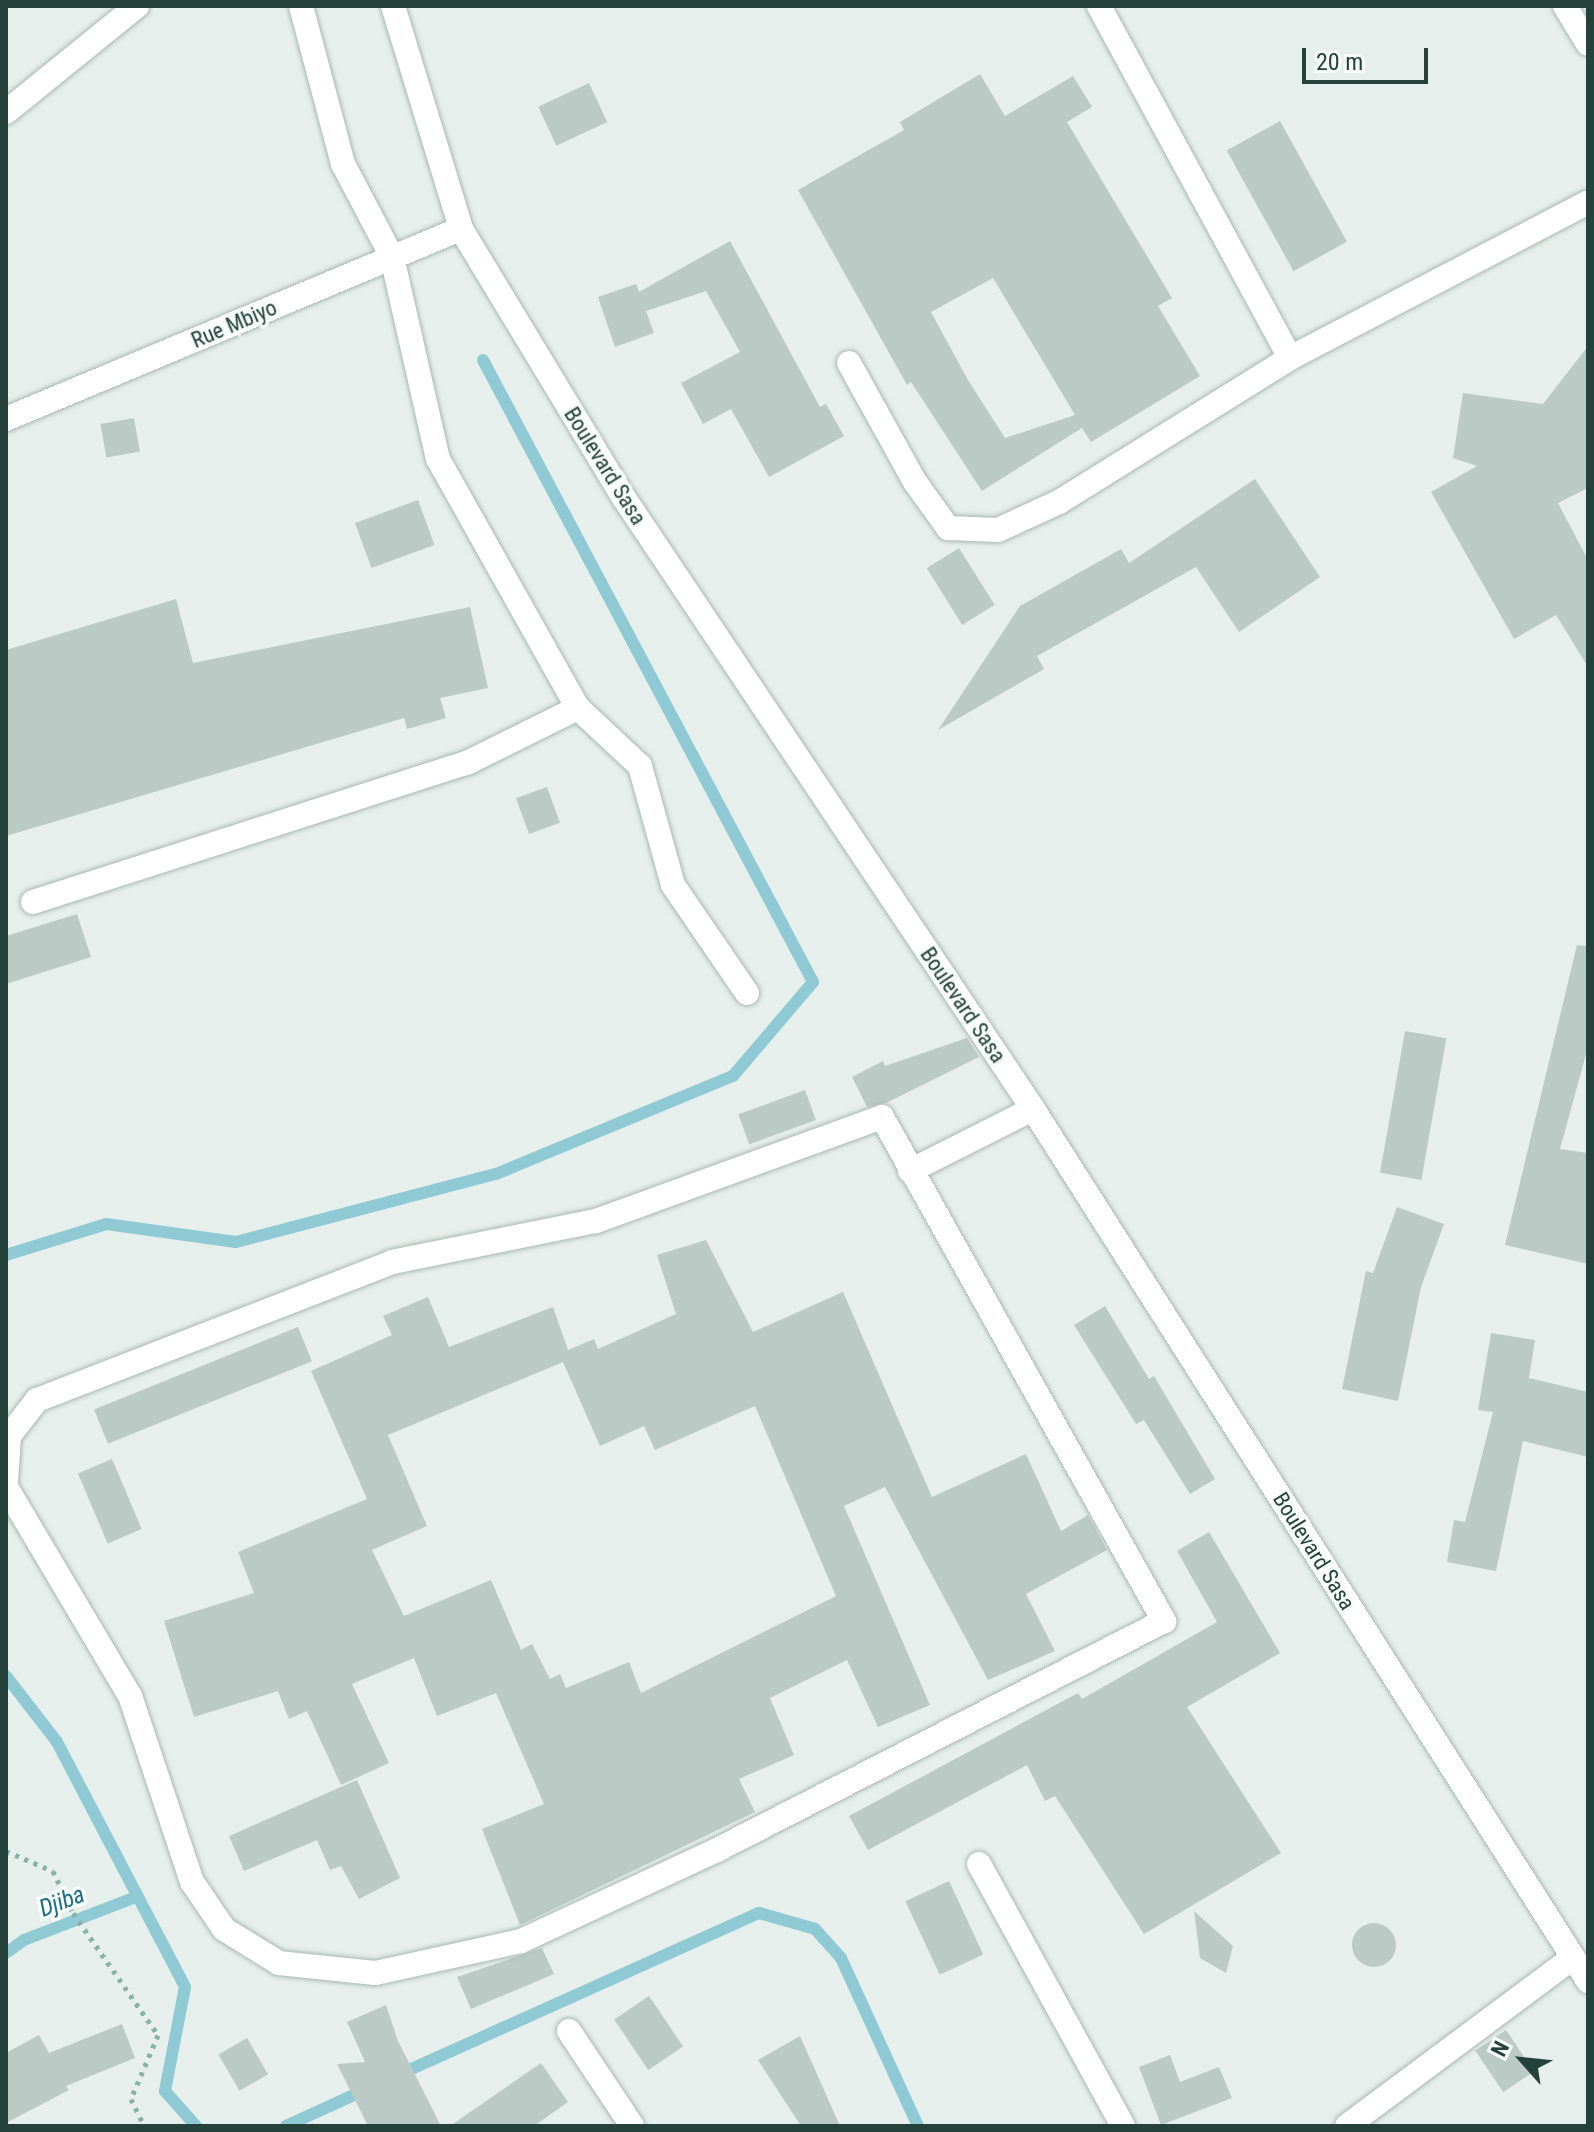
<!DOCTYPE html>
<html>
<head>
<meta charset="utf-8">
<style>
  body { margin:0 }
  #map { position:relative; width:1594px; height:2132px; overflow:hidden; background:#e6efeb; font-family:"Roboto Condensed",sans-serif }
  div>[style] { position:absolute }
  .stream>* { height:12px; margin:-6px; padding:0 6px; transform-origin:6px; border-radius:6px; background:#8ec9d4 }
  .building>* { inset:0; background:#bbcac4; transform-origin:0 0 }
  .round { border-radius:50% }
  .path>* { height:5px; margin-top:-2.5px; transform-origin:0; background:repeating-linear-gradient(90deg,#86b3a5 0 4px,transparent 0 10px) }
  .roads { filter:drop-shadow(0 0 2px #a8b8b2) drop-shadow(0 0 2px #a8b8b2) }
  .minor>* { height:24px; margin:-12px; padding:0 12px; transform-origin:12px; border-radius:12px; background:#fff }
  span { translate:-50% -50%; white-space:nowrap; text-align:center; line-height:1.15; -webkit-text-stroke:7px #f7fbf9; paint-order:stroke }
  .street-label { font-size:22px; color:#24423a }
  .water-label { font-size:24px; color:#1c6f80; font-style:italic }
  .frame { position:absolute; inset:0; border:8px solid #24423a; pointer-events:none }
  .north { position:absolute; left:1482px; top:2020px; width:80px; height:80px; -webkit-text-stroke:6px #f7fbf9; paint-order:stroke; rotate:297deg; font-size:22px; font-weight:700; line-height:32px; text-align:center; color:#24423a }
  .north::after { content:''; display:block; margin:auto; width:28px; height:36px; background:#24423a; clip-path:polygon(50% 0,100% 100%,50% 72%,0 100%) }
  .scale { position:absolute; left:1302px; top:48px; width:126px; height:36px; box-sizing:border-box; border:4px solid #24423a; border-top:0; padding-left:10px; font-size:24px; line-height:28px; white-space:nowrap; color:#24423a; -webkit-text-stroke:6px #f7fbf9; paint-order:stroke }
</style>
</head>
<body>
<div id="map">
  <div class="stream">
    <i style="left:6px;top:1255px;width:105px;rotate:-17.2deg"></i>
    <i style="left:106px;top:1224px;width:131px;rotate:7.9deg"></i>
    <i style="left:236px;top:1242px;width:269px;rotate:-14.7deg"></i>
    <i style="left:496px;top:1174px;width:256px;rotate:-22.5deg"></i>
    <i style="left:733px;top:1076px;width:123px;rotate:-49.6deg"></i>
    <i style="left:813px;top:982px;width:704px;rotate:-117.95deg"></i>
    <i style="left:6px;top:1676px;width:83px;rotate:52.3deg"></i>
    <i style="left:57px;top:1742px;width:276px;rotate:62.4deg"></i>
    <i style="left:185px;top:1987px;width:106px;rotate:100.9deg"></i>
    <i style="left:165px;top:2091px;width:47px;rotate:48.5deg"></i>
    <i style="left:6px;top:1953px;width:22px;rotate:-36deg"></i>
    <i style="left:24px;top:1940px;width:120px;rotate:-21deg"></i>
    <i style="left:398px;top:2075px;width:396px;rotate:-24.2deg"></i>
    <i style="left:759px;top:1913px;width:58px;rotate:15.9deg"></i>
    <i style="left:815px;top:1929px;width:39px;rotate:48deg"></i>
    <i style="left:841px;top:1958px;width:185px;rotate:65.4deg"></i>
    <i style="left:286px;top:2126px;width:89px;rotate:-24.6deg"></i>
  </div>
  <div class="building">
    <i style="clip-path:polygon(evenodd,980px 74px,1005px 116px,1073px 76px,1092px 107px,1067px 122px,1172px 298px,1158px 306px,1200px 376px,1091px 442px,1082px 428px,982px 491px,911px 382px,907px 385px,798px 190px,904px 130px,900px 122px,980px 74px,993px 278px,1075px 415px,1005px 438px,968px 380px,931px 312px,993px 278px)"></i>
    <i style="left:589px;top:83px;width:43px;height:56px;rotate:65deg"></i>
    <i style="left:1280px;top:121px;width:138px;height:61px;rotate:61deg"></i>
    <i style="clip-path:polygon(730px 241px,820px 407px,826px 404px,844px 436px,769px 477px,731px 409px,703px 424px,681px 383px,740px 352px,706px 291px,646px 311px,654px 333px,615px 347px,598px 297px,636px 284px,639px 292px)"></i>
    <i style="clip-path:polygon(1588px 346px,1588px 488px,1558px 503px,1588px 560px,1588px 667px,1556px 615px,1514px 639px,1431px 492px,1477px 466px,1453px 458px,1463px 393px,1543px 404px)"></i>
    <i style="left:134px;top:418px;width:34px;height:34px;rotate:80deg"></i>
    <i style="clip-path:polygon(1255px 479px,1320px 577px,1239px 632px,1196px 567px,1037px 656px,1044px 669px,938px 730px,1020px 606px,1121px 549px,1129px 563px)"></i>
    <i style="left:418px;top:500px;width:48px;height:67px;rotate:70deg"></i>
    <i style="left:959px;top:548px;width:67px;height:38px;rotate:58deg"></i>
    <i style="clip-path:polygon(176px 599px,193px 663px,470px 607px,488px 688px,440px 698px,446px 718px,407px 729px,404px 718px,6px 836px,6px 650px)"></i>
    <i style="left:547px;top:787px;width:38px;height:33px;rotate:70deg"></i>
    <i style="clip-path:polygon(77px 914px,91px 957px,6px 984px,6px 936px)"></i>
    <i style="clip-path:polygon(1577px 945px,1588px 946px,1588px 1047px,1560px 1149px,1588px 1153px,1588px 1264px,1505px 1245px)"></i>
    <i style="left:1405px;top:1031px;width:42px;height:144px;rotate:10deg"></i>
    <i style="clip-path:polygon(967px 1038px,979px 1057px,886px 1103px,867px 1107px,852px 1077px,883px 1061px,885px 1066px)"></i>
    <i style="left:805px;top:1090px;width:32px;height:71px;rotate:70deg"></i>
    <i style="clip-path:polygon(1397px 1207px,1444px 1224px,1421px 1287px,1398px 1401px,1342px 1389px,1366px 1271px,1373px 1273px)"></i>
    <i style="clip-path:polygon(evenodd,706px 1240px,753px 1332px,843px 1292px,932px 1497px,1026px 1454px,1061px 1531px,1088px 1515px,1107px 1550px,1026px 1594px,1055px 1651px,988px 1680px,885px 1487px,844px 1506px,930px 1705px,878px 1727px,847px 1660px,770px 1698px,794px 1755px,739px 1779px,755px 1812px,520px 1925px,482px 1829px,544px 1804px,496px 1693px,437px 1716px,414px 1658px,352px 1684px,389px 1763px,341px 1785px,307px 1711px,289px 1719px,278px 1691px,194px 1717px,164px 1621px,254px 1593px,238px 1552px,367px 1499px,311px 1371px,392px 1335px,383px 1316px,428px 1297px,449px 1347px,553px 1307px,568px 1350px,594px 1339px,598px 1349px,676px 1314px,657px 1255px,706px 1240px,563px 1362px,600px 1446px,644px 1426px,655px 1450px,755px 1406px,836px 1596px,641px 1693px,629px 1662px,566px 1688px,560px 1674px,550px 1679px,532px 1644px,521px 1650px,491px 1580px,404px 1616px,372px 1550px,427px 1526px,388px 1435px,563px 1362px)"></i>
    <i style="clip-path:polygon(1105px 1306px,1149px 1379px,1154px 1376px,1215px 1479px,1190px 1494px,1144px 1420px,1136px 1424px,1074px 1325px)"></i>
    <i style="left:298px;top:1327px;width:37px;height:220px;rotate:68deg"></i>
    <i style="clip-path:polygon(1491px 1333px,1535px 1340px,1529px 1378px,1588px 1392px,1588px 1457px,1523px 1441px,1496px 1571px,1447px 1562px,1454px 1520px,1465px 1522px,1493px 1412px,1478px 1410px)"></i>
    <i style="left:112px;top:1459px;width:76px;height:37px;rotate:67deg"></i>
    <i style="clip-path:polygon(1209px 1532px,1280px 1653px,1187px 1707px,1281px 1853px,1144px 1934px,1055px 1796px,1045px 1801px,1027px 1765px,868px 1850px,849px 1816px,1078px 1693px,1082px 1699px,1217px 1622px,1177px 1551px)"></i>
    <i style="clip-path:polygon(357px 1780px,400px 1878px,359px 1899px,341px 1866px,330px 1870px,317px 1840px,244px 1871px,229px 1836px)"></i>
    <i style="left:949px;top:1881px;width:81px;height:48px;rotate:65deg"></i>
    <i style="clip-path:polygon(1194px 1911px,1233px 1946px,1226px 1973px,1200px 1958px)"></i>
    <i class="round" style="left:1352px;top:1923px;width:44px;height:44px"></i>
    <i style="clip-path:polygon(542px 1948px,554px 1974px,471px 2009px,457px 1977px)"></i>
    <i style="left:649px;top:1996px;width:61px;height:42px;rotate:56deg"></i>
    <i style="clip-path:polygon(386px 2005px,398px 2041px,441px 2126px,368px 2126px,337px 2064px,365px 2062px,347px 2022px)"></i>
    <i style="clip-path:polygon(122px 2024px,135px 2058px,66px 2086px,69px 2090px,6px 2123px,6px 2053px,39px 2035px,49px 2053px)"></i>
    <i style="left:1506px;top:2030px;width:50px;height:37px;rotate:56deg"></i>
    <i style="clip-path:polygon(800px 2036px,840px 2126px,801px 2126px,758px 2060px)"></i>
    <i style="left:247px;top:2038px;width:42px;height:33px;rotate:60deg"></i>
    <i style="clip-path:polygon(1170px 2055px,1180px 2082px,1219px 2067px,1232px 2098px,1161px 2125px,1139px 2067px)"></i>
    <i style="clip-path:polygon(541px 2063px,568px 2102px,534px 2126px,450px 2126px)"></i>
  </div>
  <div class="path">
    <i style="left:6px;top:1851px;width:51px;rotate:23.1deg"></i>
    <i style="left:53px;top:1871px;width:47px;rotate:64.5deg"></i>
    <i style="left:73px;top:1913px;width:149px;rotate:55.1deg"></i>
    <i style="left:158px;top:2035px;width:69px;rotate:112.9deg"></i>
    <i style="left:131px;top:2099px;width:30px;rotate:64deg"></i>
  </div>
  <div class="roads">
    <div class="minor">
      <i style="left:301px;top:6px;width:163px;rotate:75.1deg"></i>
      <i style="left:343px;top:164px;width:105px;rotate:62.2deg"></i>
      <i style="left:392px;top:257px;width:207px;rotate:77.2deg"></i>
      <i style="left:438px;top:459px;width:286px;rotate:60.7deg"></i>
      <i style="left:578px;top:708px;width:85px;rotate:43.1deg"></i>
      <i style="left:640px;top:766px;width:123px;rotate:74.5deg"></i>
      <i style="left:673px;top:885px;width:131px;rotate:55.6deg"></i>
      <i style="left:393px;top:6px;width:233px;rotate:73deg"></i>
      <i style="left:461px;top:229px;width:315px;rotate:58.8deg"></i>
      <i style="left:624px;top:498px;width:735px;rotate:56.2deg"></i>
      <i style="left:1033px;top:1109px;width:1034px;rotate:57.52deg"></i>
      <i style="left:1099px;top:6px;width:400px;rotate:61.5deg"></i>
      <i style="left:1565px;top:6px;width:44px;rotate:58.8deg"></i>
      <i style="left:6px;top:112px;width:169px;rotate:-39deg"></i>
      <i style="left:849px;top:363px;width:136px;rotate:61deg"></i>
      <i style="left:915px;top:482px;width:57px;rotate:54.3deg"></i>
      <i style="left:948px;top:528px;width:50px;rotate:2.3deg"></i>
      <i style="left:998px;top:530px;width:67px;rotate:-24.7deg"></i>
      <i style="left:1059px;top:502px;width:272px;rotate:-31.9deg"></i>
      <i style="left:1290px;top:358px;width:336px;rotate:-27.6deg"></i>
      <i style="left:6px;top:419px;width:493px;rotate:-22.7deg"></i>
      <i style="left:33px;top:902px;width:456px;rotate:-17.8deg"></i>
      <i style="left:467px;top:763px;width:124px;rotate:-26.4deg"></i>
      <i style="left:910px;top:1171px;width:138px;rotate:-26.8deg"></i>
      <i style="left:6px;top:1482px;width:46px;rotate:-86.3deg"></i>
      <i style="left:9px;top:1436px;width:46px;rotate:-52.1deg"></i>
      <i style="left:37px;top:1400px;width:381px;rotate:-21.2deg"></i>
      <i style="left:392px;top:1262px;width:208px;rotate:-11.4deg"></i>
      <i style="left:596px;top:1221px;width:304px;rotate:-20deg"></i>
      <i style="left:882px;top:1117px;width:578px;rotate:60.77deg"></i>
      <i style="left:1164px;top:1621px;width:504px;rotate:152.88deg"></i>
      <i style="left:715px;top:1851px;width:214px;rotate:155.1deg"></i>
      <i style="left:521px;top:1941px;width:149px;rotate:167.6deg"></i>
      <i style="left:375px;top:1973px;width:97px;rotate:-174.1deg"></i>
      <i style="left:279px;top:1963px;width:65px;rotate:-148.3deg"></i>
      <i style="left:224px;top:1929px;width:57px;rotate:-124.2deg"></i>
      <i style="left:192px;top:1882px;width:196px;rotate:-108.4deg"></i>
      <i style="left:130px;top:1696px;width:243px;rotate:-120.7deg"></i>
      <i style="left:979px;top:1864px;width:299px;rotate:61.2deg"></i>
      <i style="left:569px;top:2031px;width:114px;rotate:56.4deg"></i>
      <i style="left:1347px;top:2126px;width:281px;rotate:-36.7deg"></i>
    </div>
  </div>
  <div class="street-label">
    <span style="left:234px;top:324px;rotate:-23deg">Rue Mbiyo</span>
    <span style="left:605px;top:466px;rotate:58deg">Boulevard Sasa</span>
    <span style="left:963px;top:1005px;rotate:56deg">Boulevard Sasa</span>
    <span style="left:1314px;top:1551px;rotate:58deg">Boulevard Sasa</span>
  </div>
  <div class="water-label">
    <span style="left:62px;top:1902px;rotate:-21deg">Djiba</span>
  </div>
  <div class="frame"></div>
  <div class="north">N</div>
  <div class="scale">20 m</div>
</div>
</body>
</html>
